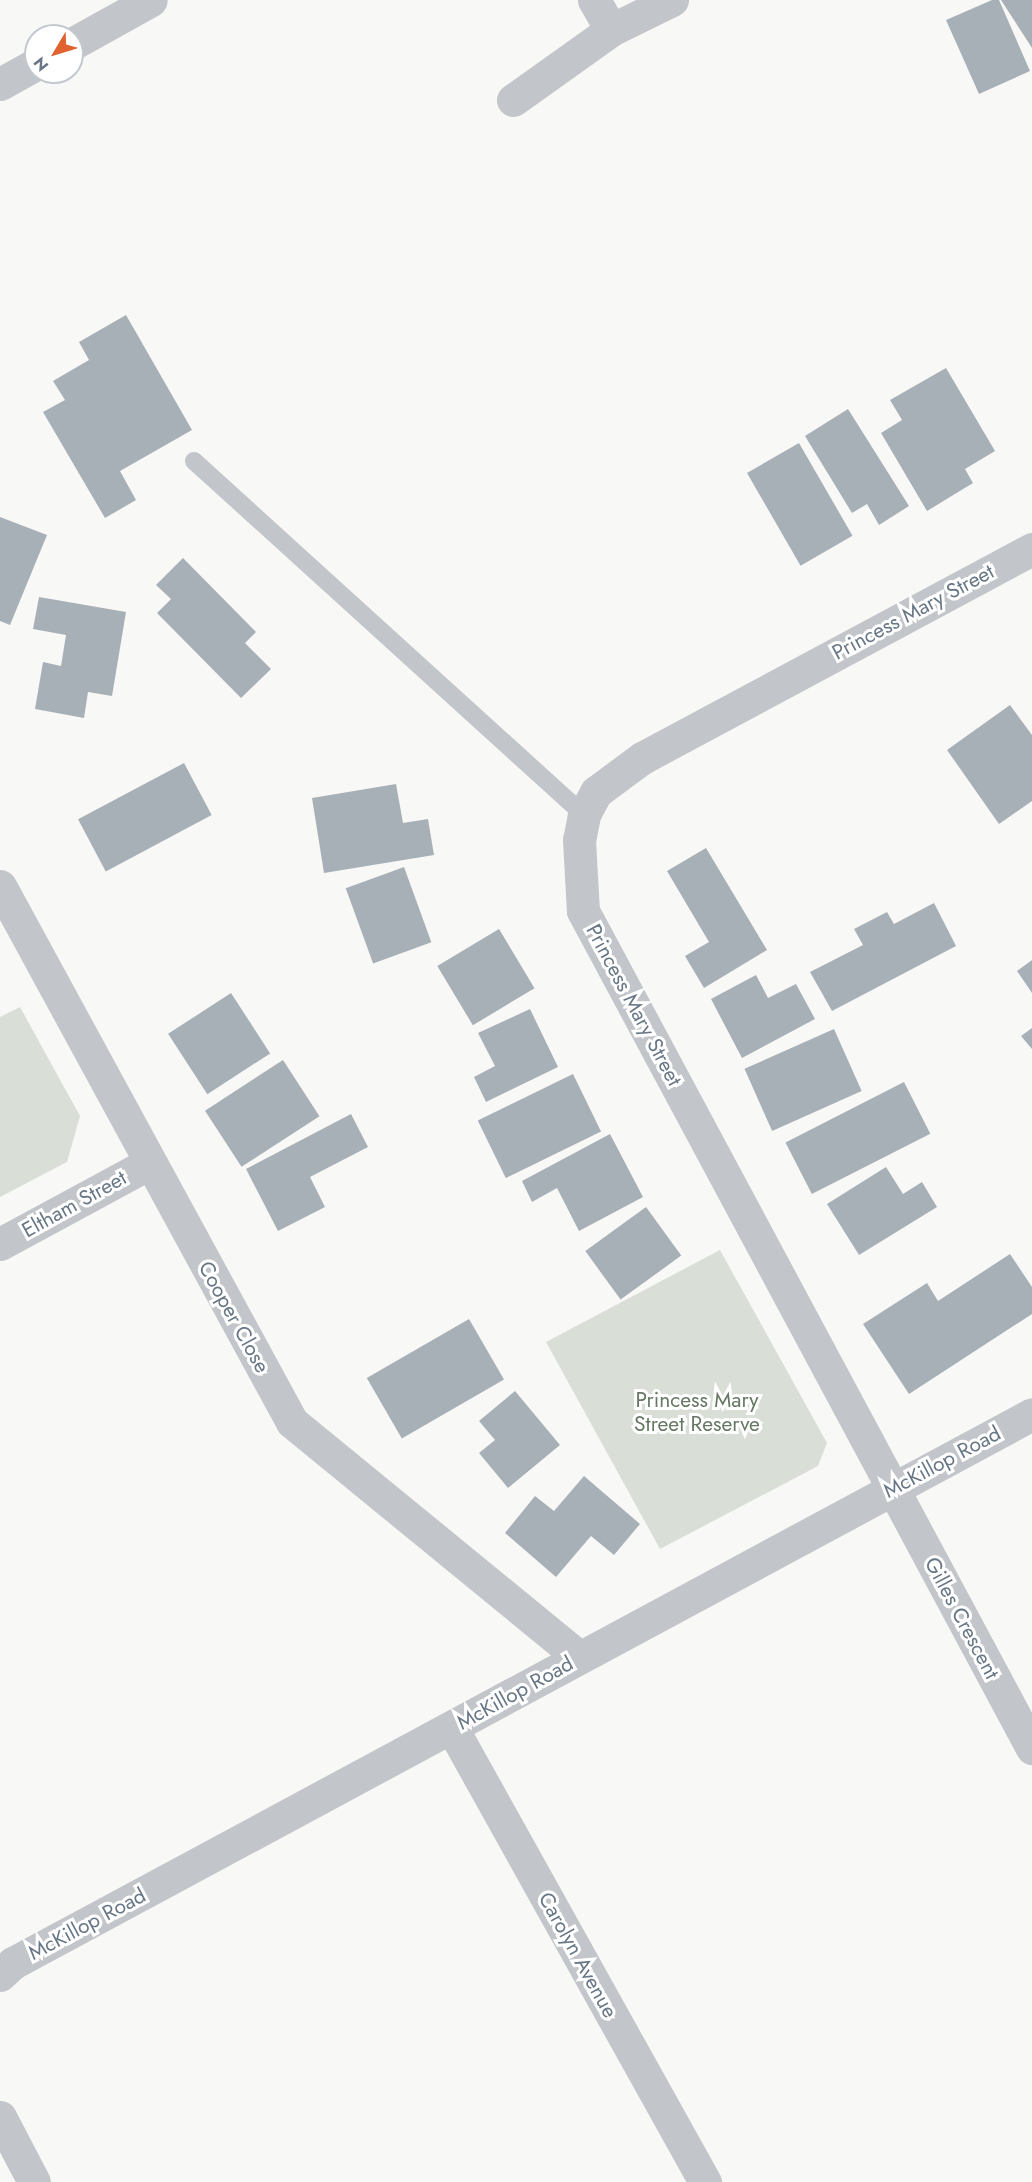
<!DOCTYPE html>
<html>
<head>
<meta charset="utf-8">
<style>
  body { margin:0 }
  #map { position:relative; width:1032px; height:2182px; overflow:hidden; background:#f8f8f6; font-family:Jost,sans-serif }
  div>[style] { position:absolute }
  .green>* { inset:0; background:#d9dfd7 }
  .building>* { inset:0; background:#a8b0b7; transform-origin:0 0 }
  .lane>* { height:18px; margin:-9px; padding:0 9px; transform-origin:9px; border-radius:9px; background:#c2c5c9 }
  .street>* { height:33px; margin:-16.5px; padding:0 16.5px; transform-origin:16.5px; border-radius:16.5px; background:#c2c5c9 }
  span { translate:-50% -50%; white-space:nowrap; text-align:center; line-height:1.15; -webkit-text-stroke:6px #fff; paint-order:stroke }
  .street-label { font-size:21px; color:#687786 }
  .park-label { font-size:21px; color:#667863 }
  .north { position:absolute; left:24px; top:24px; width:60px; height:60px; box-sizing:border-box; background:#fff; border:2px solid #c3c9cf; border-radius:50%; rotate:232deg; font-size:16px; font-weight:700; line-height:24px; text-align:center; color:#687786 }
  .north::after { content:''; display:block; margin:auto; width:21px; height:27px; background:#df622f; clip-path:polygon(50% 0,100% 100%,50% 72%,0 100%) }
</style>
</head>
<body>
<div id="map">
  <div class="green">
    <i style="clip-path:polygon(20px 1007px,80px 1116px,67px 1162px,0 1197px,0 1017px)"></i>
    <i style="clip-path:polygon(720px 1250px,827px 1443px,818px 1466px,660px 1549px,546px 1342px)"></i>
  </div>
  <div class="building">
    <i style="clip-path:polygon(992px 0,999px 0,1030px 71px,979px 94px,946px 20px)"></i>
    <i style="clip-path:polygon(1001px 0,1032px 0,1032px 48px)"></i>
    <i style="clip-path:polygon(126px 315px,192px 430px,120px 471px,136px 500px,105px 518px,43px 412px,65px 400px,53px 381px,89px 360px,79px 342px)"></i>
    <i style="clip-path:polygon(946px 368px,995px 451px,965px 469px,973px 483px,927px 511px,881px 433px,902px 420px,890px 400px)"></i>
    <i style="clip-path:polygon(848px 409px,909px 506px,879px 525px,867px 504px,852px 513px,805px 436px)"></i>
    <i style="left:799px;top:443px;width:107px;height:60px;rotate:60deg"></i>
    <i style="clip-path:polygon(0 517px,47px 535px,10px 625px,0 621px)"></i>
    <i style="clip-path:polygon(183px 558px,256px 632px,245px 643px,271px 669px,241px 698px,157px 613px,171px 599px,156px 585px)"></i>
    <i style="clip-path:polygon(39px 597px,126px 612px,112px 696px,88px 692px,84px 718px,35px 709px,43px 662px,61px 666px,66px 635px,33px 629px)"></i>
    <i style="clip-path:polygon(1010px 705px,1032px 735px,1032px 801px,999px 824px,947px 750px)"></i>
    <i style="left:184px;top:763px;width:59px;height:120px;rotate:62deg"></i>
    <i style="clip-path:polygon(396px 784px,403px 823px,428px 819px,434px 855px,324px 873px,312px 798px)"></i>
    <i style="clip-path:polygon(706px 848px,767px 950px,704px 988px,685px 956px,709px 942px,667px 871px)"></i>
    <i style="left:404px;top:867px;width:80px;height:62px;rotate:70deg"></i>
    <i style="clip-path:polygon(934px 903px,956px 946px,832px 1011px,810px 972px,863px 945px,854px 929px,887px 912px,894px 924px)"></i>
    <i style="left:499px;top:929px;width:69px;height:72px;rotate:59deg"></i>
    <i style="clip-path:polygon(1032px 960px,1032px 993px,1017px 971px)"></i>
    <i style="clip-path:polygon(756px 975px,768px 998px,796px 984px,815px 1019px,742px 1058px,711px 999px)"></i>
    <i style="left:231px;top:993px;width:72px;height:75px;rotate:57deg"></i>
    <i style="clip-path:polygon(530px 1009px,558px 1067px,486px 1102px,474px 1077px,495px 1066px,478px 1033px)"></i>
    <i style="clip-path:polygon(1032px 1028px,1032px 1049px,1021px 1036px)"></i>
    <i style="left:834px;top:1029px;width:68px;height:98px;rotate:66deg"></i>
    <i style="left:283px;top:1060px;width:67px;height:93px;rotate:57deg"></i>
    <i style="left:573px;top:1074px;width:64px;height:106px;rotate:64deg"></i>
    <i style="left:904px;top:1082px;width:58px;height:133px;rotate:63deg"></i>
    <i style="clip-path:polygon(351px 1114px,368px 1147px,310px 1177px,325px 1207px,278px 1231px,246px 1169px)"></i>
    <i style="clip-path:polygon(610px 1134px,643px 1197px,579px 1231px,557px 1188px,532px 1202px,522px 1181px)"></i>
    <i style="clip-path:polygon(886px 1167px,903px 1194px,922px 1182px,937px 1207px,859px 1255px,827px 1204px)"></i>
    <i style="left:646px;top:1207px;width:60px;height:75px;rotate:54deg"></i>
    <i style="clip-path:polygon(1010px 1254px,1032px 1287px,1032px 1314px,909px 1394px,863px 1324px,927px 1283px,938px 1301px)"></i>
    <i style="left:469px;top:1319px;width:70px;height:118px;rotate:60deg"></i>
    <i style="clip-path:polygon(515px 1391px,560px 1445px,508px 1488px,479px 1453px,495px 1440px,479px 1421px)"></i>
    <i style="clip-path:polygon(584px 1476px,640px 1524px,614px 1555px,591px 1536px,556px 1577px,505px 1533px,535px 1496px,554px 1511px)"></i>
  </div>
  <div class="lane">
    <i style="left:194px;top:461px;width:527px;rotate:42.23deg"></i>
  </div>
  <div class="street">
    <i style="left:594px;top:0;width:34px;rotate:60deg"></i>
    <i style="left:72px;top:44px;width:90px;rotate:-29.1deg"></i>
    <i style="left:0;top:84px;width:41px;rotate:-29.1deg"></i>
    <i style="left:513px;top:100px;width:120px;rotate:-35.5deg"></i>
    <i style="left:611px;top:30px;width:68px;rotate:-26.2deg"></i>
    <i style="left:1032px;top:549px;width:442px;rotate:151.8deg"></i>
    <i style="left:642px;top:758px;width:57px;rotate:143.5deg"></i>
    <i style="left:596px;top:792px;width:26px;rotate:118deg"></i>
    <i style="left:584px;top:815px;width:25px;rotate:101deg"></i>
    <i style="left:579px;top:840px;width:71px;rotate:86.8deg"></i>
    <i style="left:583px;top:911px;width:950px;rotate:61.79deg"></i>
    <i style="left:0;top:886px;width:610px;rotate:61.42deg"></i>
    <i style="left:292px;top:1422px;width:371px;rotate:39.3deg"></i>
    <i style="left:0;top:1244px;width:168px;rotate:-28.4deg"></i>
    <i style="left:452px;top:1728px;width:520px;rotate:60.87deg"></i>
    <i style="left:0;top:1975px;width:18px;rotate:-43deg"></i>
    <i style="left:13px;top:1963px;width:1157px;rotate:-28.31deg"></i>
    <i style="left:0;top:2117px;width:73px;rotate:62.4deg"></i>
  </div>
  <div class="street-label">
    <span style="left:913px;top:612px;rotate:-28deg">Princess Mary Street</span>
    <span style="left:634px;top:1005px;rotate:62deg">Princess Mary Street</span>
    <span style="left:74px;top:1204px;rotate:-29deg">Eltham Street</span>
    <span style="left:234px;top:1317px;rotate:61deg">Cooper Close</span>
    <span style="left:942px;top:1462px;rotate:-28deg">McKillop Road</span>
    <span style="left:962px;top:1618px;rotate:62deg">Gilles Crescent</span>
    <span style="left:515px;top:1693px;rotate:-29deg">McKillop Road</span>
    <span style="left:87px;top:1924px;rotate:-28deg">McKillop Road</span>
    <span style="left:578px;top:1955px;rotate:61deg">Carolyn Avenue</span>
  </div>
  <div class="park-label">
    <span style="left:697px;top:1412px">Princess Mary<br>Street Reserve</span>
  </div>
  <div class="north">N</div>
</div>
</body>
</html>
